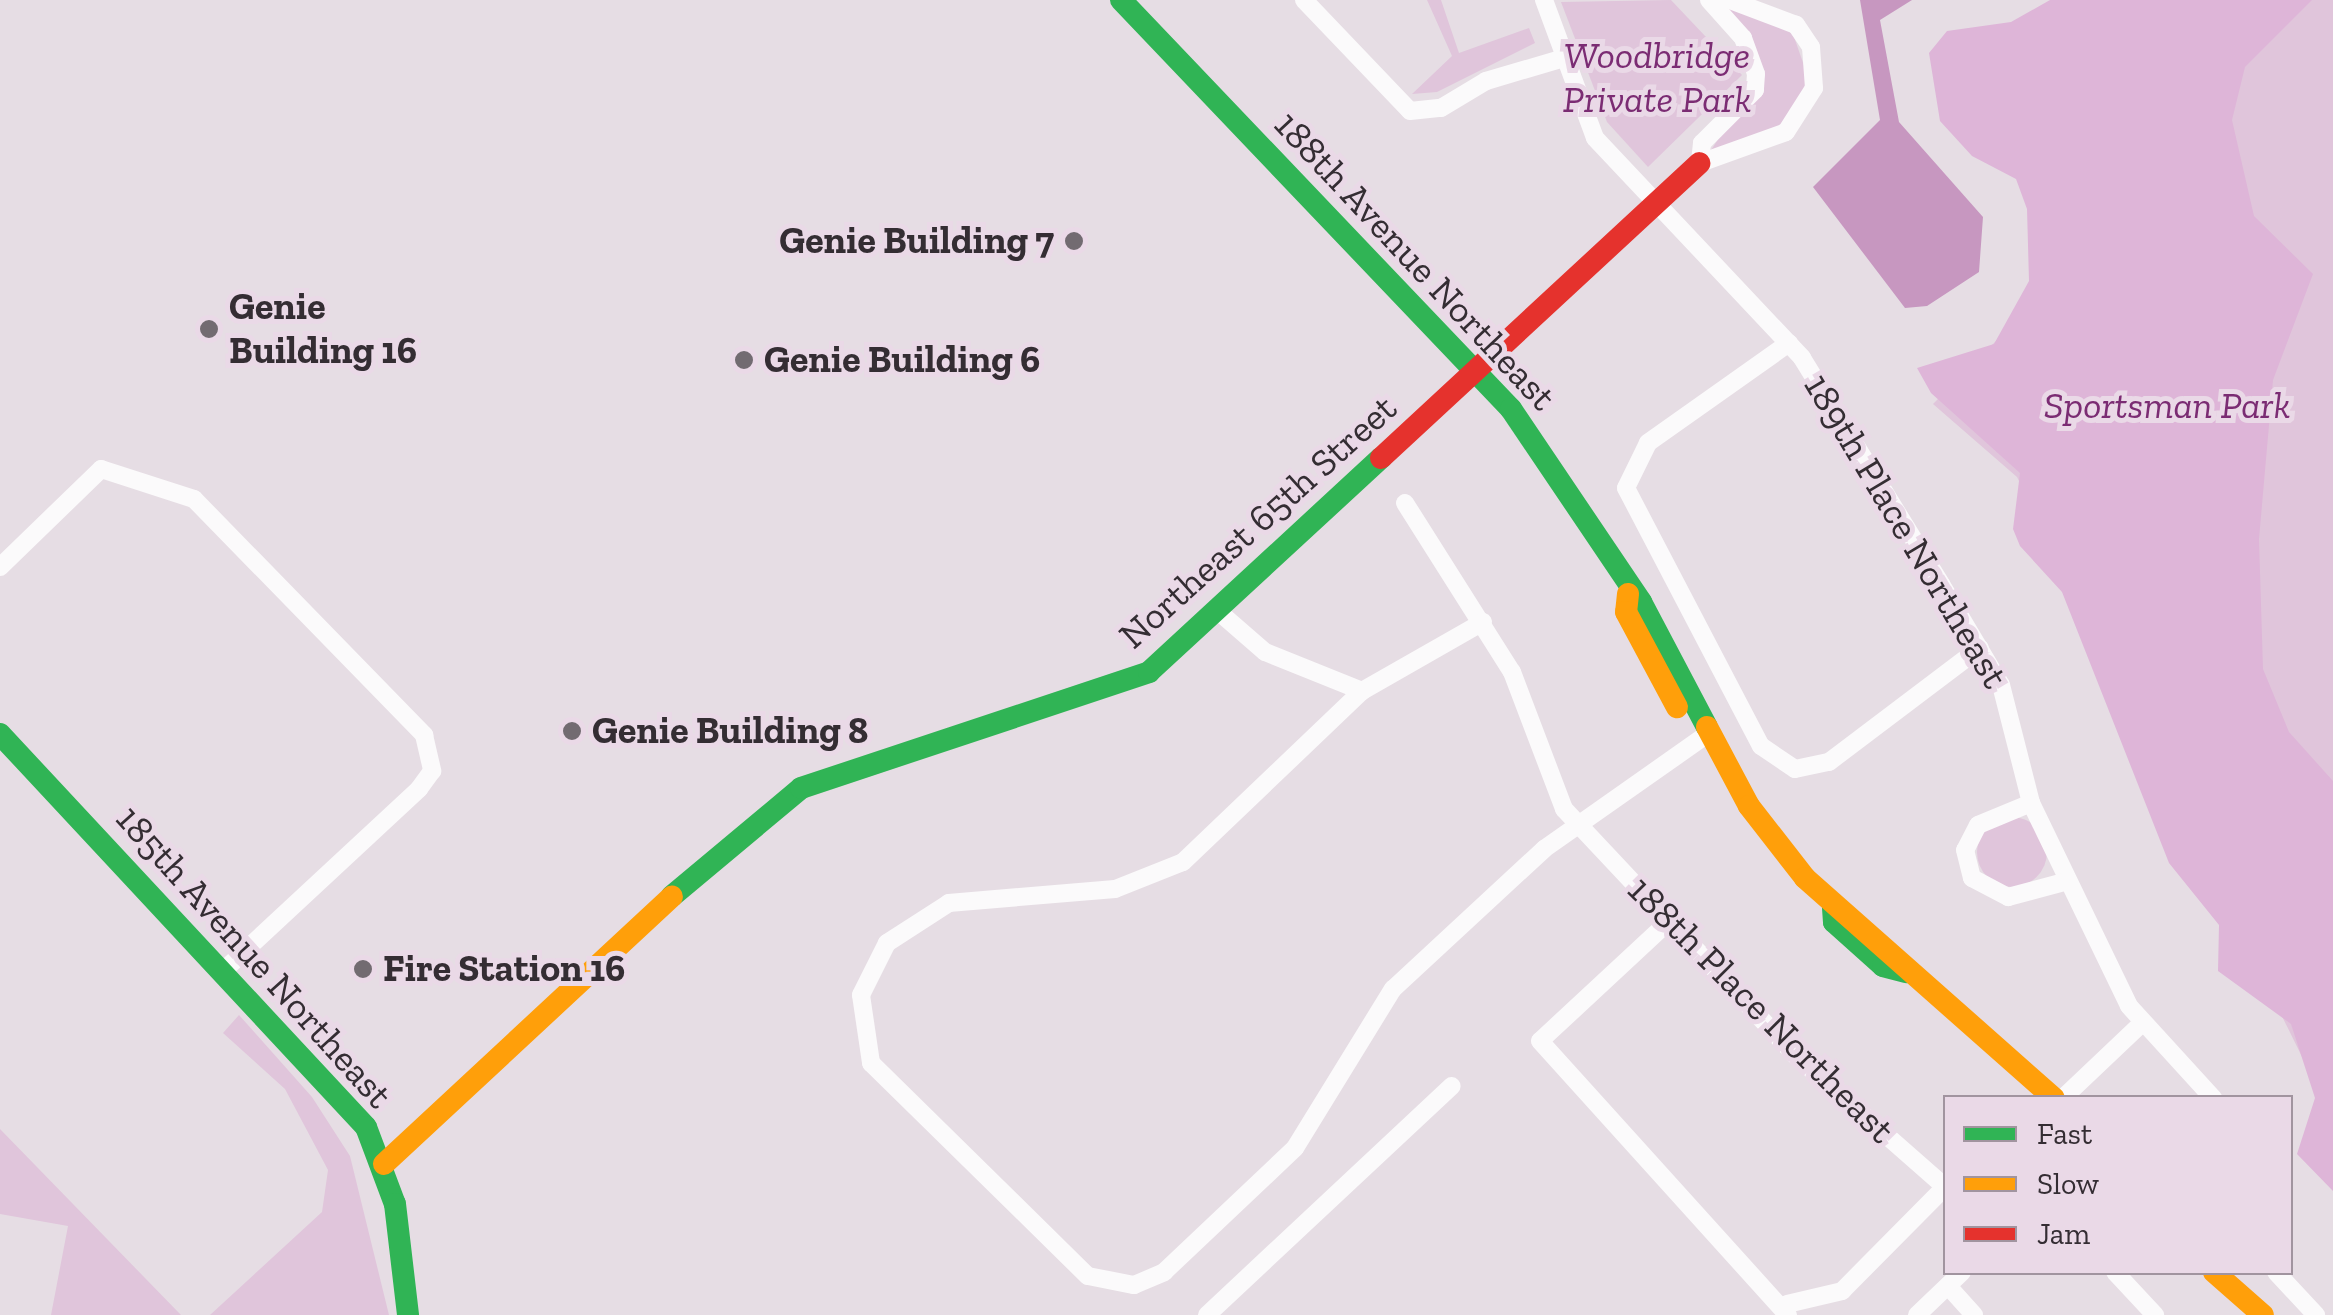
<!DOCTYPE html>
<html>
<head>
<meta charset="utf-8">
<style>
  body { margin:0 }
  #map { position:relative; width:2333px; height:1315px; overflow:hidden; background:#e6dde4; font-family:"Zilla Slab",serif }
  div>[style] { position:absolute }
  .green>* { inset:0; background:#e0c5db }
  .round { border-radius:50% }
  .forest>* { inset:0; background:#deb5d8 }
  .water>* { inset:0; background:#c797c0 }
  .street>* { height:18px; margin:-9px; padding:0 9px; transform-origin:9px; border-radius:9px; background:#fbfafb }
  .fast>* { height:22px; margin:-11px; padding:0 11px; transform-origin:11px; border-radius:11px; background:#30b455 }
  .slow>* { height:22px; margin:-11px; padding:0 11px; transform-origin:11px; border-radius:11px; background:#ff9f0a }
  .jam>* { height:22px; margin:-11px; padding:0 11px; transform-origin:11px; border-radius:11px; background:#e5322d }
  .dots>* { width:28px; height:28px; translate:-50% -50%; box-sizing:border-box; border:5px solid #ead9e7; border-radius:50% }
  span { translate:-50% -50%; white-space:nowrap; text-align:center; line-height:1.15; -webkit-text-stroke:10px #ead9e7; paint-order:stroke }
  .park-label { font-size:38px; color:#7b2c73; font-style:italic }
  .poi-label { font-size:38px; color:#342d33; font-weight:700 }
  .right { translate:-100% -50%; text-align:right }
  .left { translate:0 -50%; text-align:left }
  .street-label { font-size:38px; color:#342d33 }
  .legend { position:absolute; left:1943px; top:1095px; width:350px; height:180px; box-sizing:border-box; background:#ead9e7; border:2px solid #a1949f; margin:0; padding:12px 18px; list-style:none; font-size:30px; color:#342d33 }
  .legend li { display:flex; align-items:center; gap:20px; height:50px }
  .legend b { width:50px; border:2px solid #a1949f }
</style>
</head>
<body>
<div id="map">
  <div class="green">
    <i style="clip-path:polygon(1427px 0,1441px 0,1459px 53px,1529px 28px,1535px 43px,1437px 92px,1412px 94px,1452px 56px)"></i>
    <i style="clip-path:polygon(1671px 0,1742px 75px,1648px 167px,1607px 122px,1561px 2px)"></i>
    <i style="clip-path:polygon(2056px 0,2333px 0,2333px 1120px,2017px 477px,1933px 404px,2090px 247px)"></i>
    <i style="clip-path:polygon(1727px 7px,1792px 31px,1809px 80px,1788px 122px,1708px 155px,1762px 70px)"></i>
    <i class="round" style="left:1977px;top:817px;width:70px;height:70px"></i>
    <i style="clip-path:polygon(239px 1015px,312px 1097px,350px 1156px,389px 1315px,210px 1315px,322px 1212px,328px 1170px,285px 1089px,223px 1033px)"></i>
    <i style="clip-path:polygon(0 1129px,181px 1315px,51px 1315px,68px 1226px,0 1214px)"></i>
  </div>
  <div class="forest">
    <i style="clip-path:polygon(2050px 0,2312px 0,2245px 67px,2232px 120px,2254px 216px,2313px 274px,2273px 380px,2259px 539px,2263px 669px,2289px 732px,2333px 781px,2333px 1191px,2297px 1154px,2315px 1098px,2291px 1024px,2218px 971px,2219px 925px,2169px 863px,2062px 592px,2020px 546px,2013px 529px,2020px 473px,1931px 393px,1917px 368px,1994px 344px,2029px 281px,2027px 209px,2016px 179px,1972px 156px,1940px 121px,1929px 53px,1947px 31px,2011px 22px)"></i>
  </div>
  <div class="water">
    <i style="clip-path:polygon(1860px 0,1912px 0,1880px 20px,1899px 122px,1983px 217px,1979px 272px,1927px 306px,1905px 308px,1813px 187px,1880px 120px)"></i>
  </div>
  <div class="street">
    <i style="left:1304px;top:0;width:153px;rotate:46.3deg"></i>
    <i style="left:1410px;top:111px;width:31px;rotate:-6deg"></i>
    <i style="left:1441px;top:108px;width:52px;rotate:-31deg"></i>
    <i style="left:1486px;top:81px;width:81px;rotate:-16.4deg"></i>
    <i style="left:1544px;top:0;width:147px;rotate:69.7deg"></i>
    <i style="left:1595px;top:138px;width:302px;rotate:46.7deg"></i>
    <i style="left:1802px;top:358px;width:265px;rotate:58.4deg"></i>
    <i style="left:1941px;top:584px;width:117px;rotate:59.3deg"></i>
    <i style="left:2001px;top:685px;width:122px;rotate:75.7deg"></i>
    <i style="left:2031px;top:803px;width:225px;rotate:64.2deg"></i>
    <i style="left:2129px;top:1006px;width:125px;rotate:47.6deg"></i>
    <i style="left:1709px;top:0;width:51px;rotate:48.2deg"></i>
    <i style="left:1743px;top:38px;width:38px;rotate:70deg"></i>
    <i style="left:1756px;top:74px;width:16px;rotate:94deg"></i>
    <i style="left:1755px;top:90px;width:75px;rotate:135deg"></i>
    <i style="left:1702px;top:143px;width:20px;rotate:96deg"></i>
    <i style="left:1700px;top:163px;width:91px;rotate:-19.8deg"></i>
    <i style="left:1786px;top:132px;width:52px;rotate:-57.5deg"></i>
    <i style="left:1814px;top:88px;width:41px;rotate:-94.2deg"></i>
    <i style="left:1811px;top:47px;width:27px;rotate:-124deg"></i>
    <i style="left:1796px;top:25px;width:71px;rotate:-159.3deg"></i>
    <i style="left:1789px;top:343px;width:173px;rotate:144.7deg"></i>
    <i style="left:1648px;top:443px;width:50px;rotate:116.1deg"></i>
    <i style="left:1626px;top:488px;width:291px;rotate:62.4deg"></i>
    <i style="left:1761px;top:746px;width:41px;rotate:34.1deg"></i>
    <i style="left:1795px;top:769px;width:35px;rotate:-12deg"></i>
    <i style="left:1829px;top:762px;width:189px;rotate:-37.1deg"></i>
    <i style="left:1405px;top:503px;width:200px;rotate:57.7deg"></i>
    <i style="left:1512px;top:672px;width:147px;rotate:69.2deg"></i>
    <i style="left:1564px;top:809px;width:339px;rotate:46.8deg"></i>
    <i style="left:1796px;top:1056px;width:197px;rotate:41.3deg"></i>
    <i style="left:0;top:567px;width:141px;rotate:-44.1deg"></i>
    <i style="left:101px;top:469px;width:98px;rotate:17.9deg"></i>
    <i style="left:194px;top:499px;width:330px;rotate:45.7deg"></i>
    <i style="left:424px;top:735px;width:37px;rotate:77deg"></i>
    <i style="left:432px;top:771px;width:22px;rotate:126deg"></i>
    <i style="left:419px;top:789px;width:265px;rotate:137.1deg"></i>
    <i style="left:1219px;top:612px;width:61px;rotate:41deg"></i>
    <i style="left:1265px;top:652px;width:105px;rotate:21.9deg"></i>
    <i style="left:1483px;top:622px;width:139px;rotate:150.3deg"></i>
    <i style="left:1362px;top:691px;width:248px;rotate:136.3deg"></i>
    <i style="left:1183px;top:862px;width:73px;rotate:158.3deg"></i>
    <i style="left:1115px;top:889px;width:167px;rotate:175.2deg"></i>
    <i style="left:949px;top:903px;width:74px;rotate:147.2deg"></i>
    <i style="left:887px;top:943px;width:58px;rotate:116.6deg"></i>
    <i style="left:861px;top:995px;width:69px;rotate:81.6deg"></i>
    <i style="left:871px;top:1063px;width:304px;rotate:44.5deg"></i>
    <i style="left:1088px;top:1276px;width:47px;rotate:11.1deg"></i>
    <i style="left:1134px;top:1285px;width:33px;rotate:-23deg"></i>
    <i style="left:1164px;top:1272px;width:180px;rotate:-43.4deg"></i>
    <i style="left:1295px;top:1148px;width:187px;rotate:-58.4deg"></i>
    <i style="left:1393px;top:989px;width:206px;rotate:-42.8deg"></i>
    <i style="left:1544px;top:849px;width:197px;rotate:-35.1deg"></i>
    <i style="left:2031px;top:803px;width:57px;rotate:157.5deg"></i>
    <i style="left:1978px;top:825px;width:28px;rotate:117deg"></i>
    <i style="left:1965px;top:850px;width:29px;rotate:76deg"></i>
    <i style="left:1972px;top:878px;width:41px;rotate:27.8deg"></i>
    <i style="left:2008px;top:897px;width:62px;rotate:-14.9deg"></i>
    <i style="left:1667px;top:923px;width:173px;rotate:137.1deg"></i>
    <i style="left:1540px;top:1041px;width:370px;rotate:47.9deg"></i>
    <i style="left:2063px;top:1098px;width:109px;rotate:-43.5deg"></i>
    <i style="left:2115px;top:1272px;width:59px;rotate:47.1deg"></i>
    <i style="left:2276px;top:1272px;width:59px;rotate:47.1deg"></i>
    <i style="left:1948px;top:1286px;width:39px;rotate:48deg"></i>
    <i style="left:1787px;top:1304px;width:57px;rotate:-13.3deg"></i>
    <i style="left:1842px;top:1291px;width:148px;rotate:-45.3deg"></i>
    <i style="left:1207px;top:1315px;width:335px;rotate:-43.1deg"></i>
    <i style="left:1917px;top:1315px;width:62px;rotate:-43.7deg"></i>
  </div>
  <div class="fast">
    <i style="left:1121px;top:0;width:565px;rotate:46.36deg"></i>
    <i style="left:1511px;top:409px;width:233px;rotate:56deg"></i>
    <i style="left:1641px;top:602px;width:141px;rotate:62.2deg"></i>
    <i style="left:0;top:734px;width:537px;rotate:47.04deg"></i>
    <i style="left:366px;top:1127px;width:82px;rotate:69.4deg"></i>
    <i style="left:395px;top:1204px;width:112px;rotate:83.3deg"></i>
    <i style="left:672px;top:896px;width:168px;rotate:-39.9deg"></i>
    <i style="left:801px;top:788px;width:367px;rotate:-18.4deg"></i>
    <i style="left:1149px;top:672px;width:316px;rotate:-42.7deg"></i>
    <i style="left:1833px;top:908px;width:14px;rotate:86deg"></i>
    <i style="left:1834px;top:922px;width:66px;rotate:41.9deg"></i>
    <i style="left:1883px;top:966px;width:24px;rotate:15deg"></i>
  </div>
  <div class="slow">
    <i style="left:1628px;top:594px;width:18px;rotate:96deg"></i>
    <i style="left:1626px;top:612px;width:108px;rotate:61.8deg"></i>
    <i style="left:1707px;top:727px;width:89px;rotate:62deg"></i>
    <i style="left:1749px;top:806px;width:91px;rotate:52.1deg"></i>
    <i style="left:1805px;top:878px;width:332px;rotate:41.5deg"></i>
    <i style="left:384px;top:1164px;width:393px;rotate:-42.9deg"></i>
    <i style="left:2214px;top:1272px;width:65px;rotate:41.3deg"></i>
  </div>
  <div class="jam">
    <i style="left:1381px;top:458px;width:434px;rotate:-42.8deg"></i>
  </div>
  <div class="dots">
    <i style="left:1074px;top:241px;background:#726b71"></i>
    <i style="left:209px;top:329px;background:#726b71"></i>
    <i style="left:744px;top:360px;background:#726b71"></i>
    <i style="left:572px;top:731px;background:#726b71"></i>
    <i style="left:363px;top:969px;background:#726b71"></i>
  </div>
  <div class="park-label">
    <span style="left:1657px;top:78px">Woodbridge<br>Private Park</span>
    <span style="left:2167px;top:406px">Sportsman Park</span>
  </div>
  <div class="poi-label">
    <span class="right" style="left:1054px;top:241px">Genie Building 7</span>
    <span class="left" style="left:229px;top:329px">Genie<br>Building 16</span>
    <span class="left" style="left:764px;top:360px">Genie Building 6</span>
    <span class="left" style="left:592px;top:731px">Genie Building 8</span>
    <span class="left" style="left:383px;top:969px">Fire Station 16</span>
  </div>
  <div class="street-label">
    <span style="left:1415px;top:261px;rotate:47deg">188th Avenue Northeast</span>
    <span style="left:1258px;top:522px;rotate:-42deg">Northeast 65th Street</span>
    <span style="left:1906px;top:531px;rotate:59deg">189th Place Northeast</span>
    <span style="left:254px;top:957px;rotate:48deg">185th Avenue Northeast</span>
    <span style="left:1761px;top:1010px;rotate:45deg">188th Place Northeast</span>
  </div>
  <ul class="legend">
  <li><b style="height:12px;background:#30b455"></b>Fast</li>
  <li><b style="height:12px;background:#ff9f0a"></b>Slow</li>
  <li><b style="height:12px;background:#e5322d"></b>Jam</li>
  </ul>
</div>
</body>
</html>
